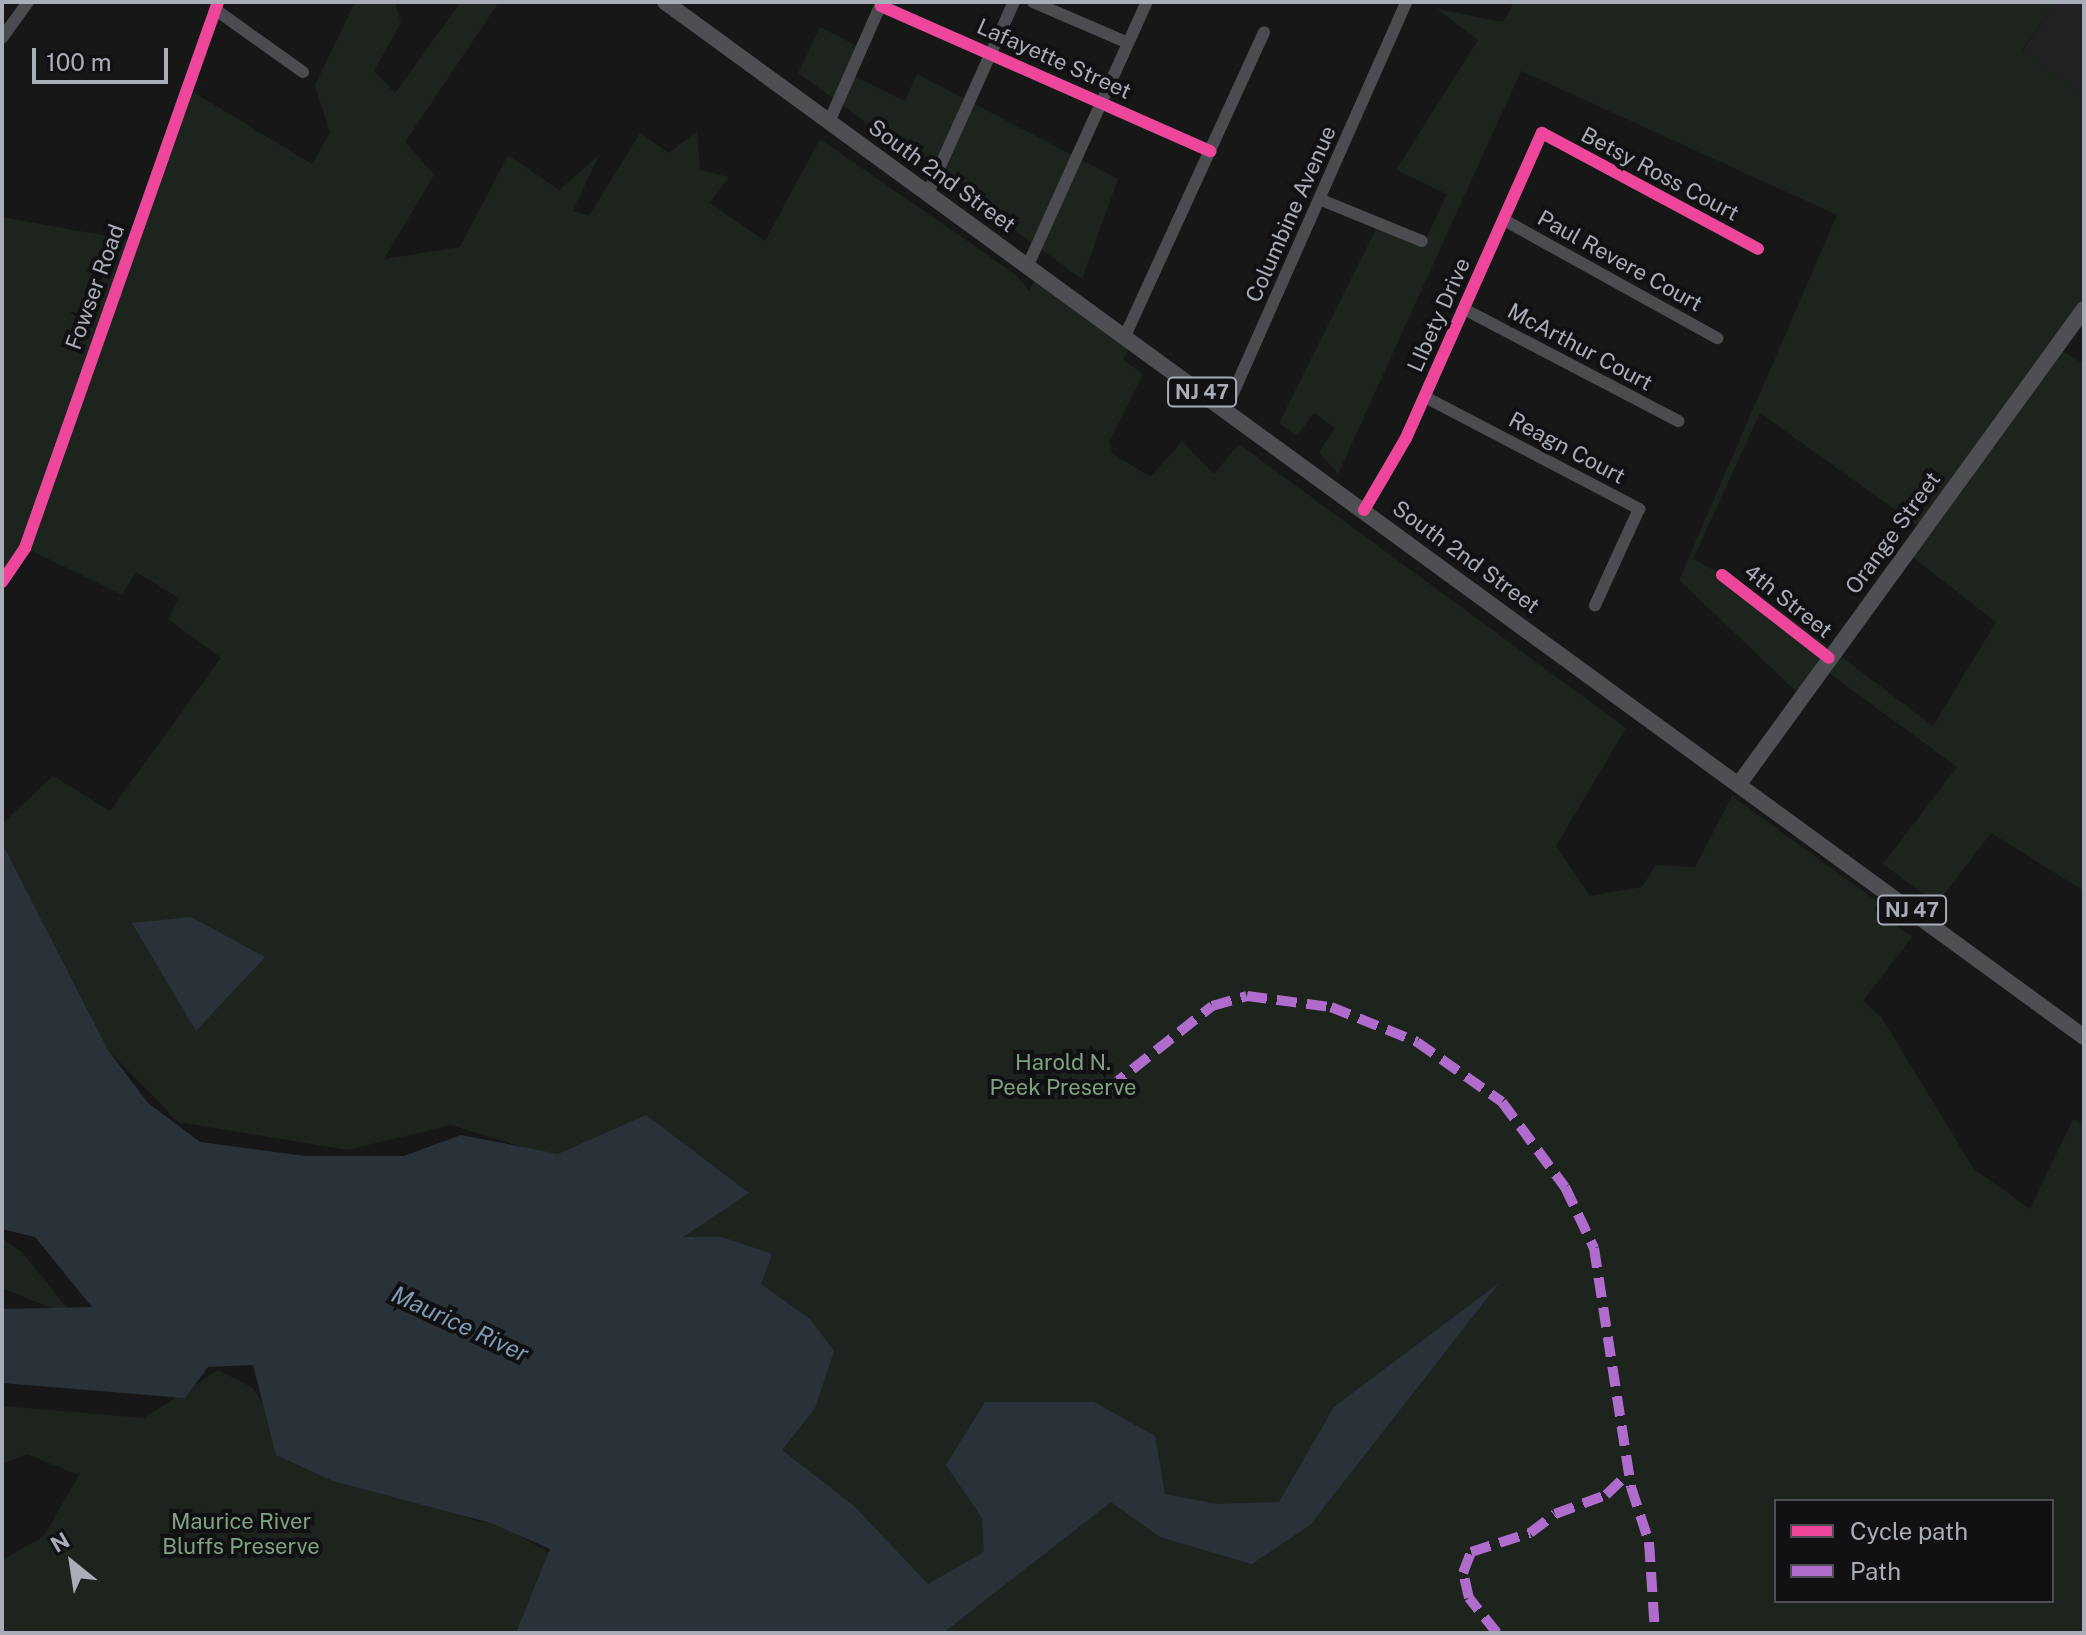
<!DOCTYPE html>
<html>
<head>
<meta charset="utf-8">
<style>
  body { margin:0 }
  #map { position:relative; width:2086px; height:1635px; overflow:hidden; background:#171717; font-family:"Public Sans",sans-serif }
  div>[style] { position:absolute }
  .built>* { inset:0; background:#212123 }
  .green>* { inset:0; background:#1d241e }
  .water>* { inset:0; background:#2a3239 }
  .minor>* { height:12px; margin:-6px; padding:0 6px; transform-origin:6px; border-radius:6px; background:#4b4c50 }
  .major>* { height:16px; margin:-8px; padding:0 8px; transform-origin:8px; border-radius:8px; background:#4d4f52 }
  .quiet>* { height:10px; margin-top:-5px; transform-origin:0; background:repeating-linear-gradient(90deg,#b06ccc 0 20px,transparent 0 30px) }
  .cycleway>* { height:12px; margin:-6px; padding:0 6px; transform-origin:6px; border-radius:6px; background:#ed469a }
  span { translate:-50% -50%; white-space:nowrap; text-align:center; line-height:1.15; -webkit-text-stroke:8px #111113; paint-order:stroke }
  .shield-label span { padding:2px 6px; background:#111113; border:2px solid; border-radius:6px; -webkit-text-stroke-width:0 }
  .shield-label { font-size:20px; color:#a8adb8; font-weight:700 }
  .street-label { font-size:22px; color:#a8adb8 }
  .park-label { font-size:22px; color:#7fa381 }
  .water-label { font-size:24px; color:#7f9bb3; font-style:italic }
  .frame { position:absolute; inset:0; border:4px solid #a8adb8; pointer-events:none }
  .legend { position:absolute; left:1774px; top:1499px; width:280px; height:104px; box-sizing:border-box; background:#111113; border:2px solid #4d4f55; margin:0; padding:10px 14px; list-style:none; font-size:24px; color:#a8adb8 }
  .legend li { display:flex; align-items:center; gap:16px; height:40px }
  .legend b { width:40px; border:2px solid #4d4f55 }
  .north { position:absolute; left:32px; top:1523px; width:80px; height:80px; -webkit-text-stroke:6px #111113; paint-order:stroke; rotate:330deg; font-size:22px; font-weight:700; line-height:32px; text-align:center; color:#a8adb8 }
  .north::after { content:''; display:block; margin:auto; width:28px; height:36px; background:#a8adb8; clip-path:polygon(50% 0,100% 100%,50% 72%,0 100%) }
  .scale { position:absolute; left:32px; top:48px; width:136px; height:36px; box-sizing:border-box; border:4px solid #a8adb8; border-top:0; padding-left:10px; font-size:24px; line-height:28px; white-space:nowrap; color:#a8adb8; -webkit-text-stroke:6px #111113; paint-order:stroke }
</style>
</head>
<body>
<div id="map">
  <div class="built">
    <i style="clip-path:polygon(2057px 2px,2084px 2px,2084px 97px,2022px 51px)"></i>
  </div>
  <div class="green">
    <i style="clip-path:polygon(evenodd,355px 2px,395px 2px,401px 23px,374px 71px,395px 93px,461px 2px,499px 2px,405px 142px,434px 175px,384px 259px,460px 247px,508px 155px,559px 190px,599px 155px,573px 211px,589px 216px,640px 133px,669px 153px,697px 131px,700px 170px,729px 177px,710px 203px,765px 241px,820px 139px,1015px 274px,1029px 291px,1039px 272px,1132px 341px,1123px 360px,1143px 374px,1109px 442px,1113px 454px,1151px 477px,1182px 441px,1214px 474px,1239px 444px,1626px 728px,1556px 846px,1590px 896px,1642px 887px,1656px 865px,1695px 867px,1732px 796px,1878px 902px,1874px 910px,1912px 937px,1863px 1001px,1882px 1018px,1973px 1168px,2030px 1209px,2073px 1119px,2084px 1127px,2084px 1633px,827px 1633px,592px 1147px,540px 1159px,541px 1153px,451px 1125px,347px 1150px,178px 1122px,108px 1050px,2px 843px,2px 824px,53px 776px,110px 811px,221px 658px,168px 619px,179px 598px,136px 572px,122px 595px,24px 547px,2px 581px,2px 217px,134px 241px,188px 89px,312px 164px,330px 133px,315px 85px,355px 2px,1776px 1501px,2052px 1501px,2052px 1601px,1776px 1601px,1776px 1501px)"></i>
    <i style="clip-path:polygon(evenodd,1514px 2px,2057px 2px,2022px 50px,2084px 97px,2084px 309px,2056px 347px,2084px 364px,2084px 891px,1991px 833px,1937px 904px,1883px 864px,1957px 767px,1822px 668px,1801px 696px,1679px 580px,1837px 215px,1521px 71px,1338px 474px,1319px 452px,1335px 428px,1314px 413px,1297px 436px,1279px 423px,1378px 225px,1423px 245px,1447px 194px,1396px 170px,1478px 40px,1437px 9px,1503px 22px,1514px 2px,1760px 413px,1922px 529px,1906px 552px,1996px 622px,1933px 726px,1761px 596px,1693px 559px,1760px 413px)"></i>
    <i style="clip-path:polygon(820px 27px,861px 48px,851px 75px,905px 101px,917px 74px,1118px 179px,1082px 279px,798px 73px)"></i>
    <i style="clip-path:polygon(2px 1238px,23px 1253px,75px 1318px,2px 1288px)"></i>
    <i style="clip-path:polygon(218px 1370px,253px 1388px,286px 1440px,478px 1522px,499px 1523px,554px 1556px,530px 1633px,2px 1633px,2px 1560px,44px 1536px,79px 1475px,27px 1454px,2px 1464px,2px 1406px,144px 1418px)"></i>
  </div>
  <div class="water">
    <i style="clip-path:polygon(2px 843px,108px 1050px,148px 1103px,200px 1142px,305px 1156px,404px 1156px,461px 1135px,558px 1154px,646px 1115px,749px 1193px,683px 1237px,722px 1237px,772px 1254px,761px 1284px,810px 1319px,834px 1351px,815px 1408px,782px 1450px,854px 1506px,928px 1584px,984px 1552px,982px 1518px,946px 1465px,985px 1402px,1094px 1402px,1155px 1436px,1165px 1494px,1217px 1504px,1279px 1502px,1334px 1407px,1499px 1283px,1310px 1525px,1252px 1564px,1160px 1537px,1111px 1502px,943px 1633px,516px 1633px,550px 1549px,491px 1523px,333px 1481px,276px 1455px,253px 1365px,208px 1367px,185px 1398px,2px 1383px,2px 1309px,92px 1307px,35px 1237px,2px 1229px)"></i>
    <i style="clip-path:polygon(191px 917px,265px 957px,196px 1031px,132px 923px)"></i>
  </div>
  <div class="minor">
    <i style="left:1033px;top:2px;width:103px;rotate:23.3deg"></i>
    <i style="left:881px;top:6px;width:360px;rotate:23.8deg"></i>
    <i style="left:216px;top:10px;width:107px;rotate:35.5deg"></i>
    <i style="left:2px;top:38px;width:44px;rotate:-54.2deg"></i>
    <i style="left:829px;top:122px;width:131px;rotate:-66.2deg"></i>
    <i style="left:928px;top:193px;width:209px;rotate:-65.8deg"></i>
    <i style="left:1319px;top:199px;width:111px;rotate:22.2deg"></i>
    <i style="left:1504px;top:220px;width:244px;rotate:29deg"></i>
    <i style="left:1028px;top:265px;width:289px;rotate:-65.7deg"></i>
    <i style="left:1464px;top:309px;width:242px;rotate:27.6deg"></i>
    <i style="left:1125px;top:336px;width:334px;rotate:-65.4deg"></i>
    <i style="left:1425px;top:397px;width:242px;rotate:27.6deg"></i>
    <i style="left:1639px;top:509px;width:106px;rotate:114.6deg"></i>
    <i style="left:1226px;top:409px;width:445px;rotate:-66.1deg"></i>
    <i style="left:1364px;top:510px;width:83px;rotate:-59.7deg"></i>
    <i style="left:1406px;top:438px;width:334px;rotate:-66deg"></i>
    <i style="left:1542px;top:133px;width:245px;rotate:28.2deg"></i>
    <i style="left:1722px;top:575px;width:135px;rotate:37.8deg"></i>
    <i style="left:2px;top:582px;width:41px;rotate:-55.9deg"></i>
    <i style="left:25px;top:548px;width:579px;rotate:-70.53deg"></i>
  </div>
  <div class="major">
    <i style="left:665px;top:2px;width:1756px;rotate:36.11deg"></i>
    <i style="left:1739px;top:784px;width:587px;rotate:-54.01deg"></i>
  </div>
  <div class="quiet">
    <i style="left:1109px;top:1088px;width:132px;rotate:-38.5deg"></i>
    <i style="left:1212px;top:1006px;width:36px;rotate:-16deg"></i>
    <i style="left:1247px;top:996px;width:85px;rotate:7.5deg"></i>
    <i style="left:1331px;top:1007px;width:93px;rotate:22.1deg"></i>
    <i style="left:1417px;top:1042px;width:104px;rotate:35.2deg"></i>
    <i style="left:1502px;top:1102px;width:106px;rotate:53.5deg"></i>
    <i style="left:1565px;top:1187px;width:68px;rotate:64.6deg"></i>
    <i style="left:1594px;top:1248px;width:242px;rotate:81.2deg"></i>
    <i style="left:1631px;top:1487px;width:58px;rotate:71.9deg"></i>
    <i style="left:1649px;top:1542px;width:91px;rotate:86.2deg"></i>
    <i style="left:1497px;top:1633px;width:45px;rotate:-128.7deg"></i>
    <i style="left:1469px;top:1598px;width:26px;rotate:-103deg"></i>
    <i style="left:1463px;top:1573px;width:22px;rotate:-69deg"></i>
    <i style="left:1471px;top:1552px;width:62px;rotate:-17.9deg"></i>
    <i style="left:1530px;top:1533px;width:31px;rotate:-37deg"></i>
    <i style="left:1555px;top:1514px;width:54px;rotate:-20.4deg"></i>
    <i style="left:1606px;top:1495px;width:30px;rotate:-44deg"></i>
  </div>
  <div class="cycleway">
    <i style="left:881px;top:6px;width:360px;rotate:23.8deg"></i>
    <i style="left:1364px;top:510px;width:83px;rotate:-59.7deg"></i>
    <i style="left:1406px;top:438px;width:334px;rotate:-66deg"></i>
    <i style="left:1542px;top:133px;width:245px;rotate:28.2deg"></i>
    <i style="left:1722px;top:575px;width:135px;rotate:37.8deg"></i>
    <i style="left:2px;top:582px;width:41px;rotate:-55.9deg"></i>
    <i style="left:25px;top:548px;width:579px;rotate:-70.53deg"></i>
  </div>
  <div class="shield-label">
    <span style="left:1202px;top:392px">NJ 47</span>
    <span style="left:1912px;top:910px">NJ 47</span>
  </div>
  <div class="street-label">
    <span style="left:1054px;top:59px;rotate:24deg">Lafayette Street</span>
    <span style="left:1660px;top:174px;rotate:28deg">Betsy Ross Court</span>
    <span style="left:942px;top:176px;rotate:36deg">South 2nd Street</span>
    <span style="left:1291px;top:214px;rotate:-66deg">Columbine Avenue</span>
    <span style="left:1620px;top:261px;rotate:29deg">Paul Revere Court</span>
    <span style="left:95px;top:287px;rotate:-70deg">Fowser Road</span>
    <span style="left:1439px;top:315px;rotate:-66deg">LIbety Drive</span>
    <span style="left:1580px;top:347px;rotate:28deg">McArthur Court</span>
    <span style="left:1567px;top:448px;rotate:28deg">Reagn Court</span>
    <span style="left:1893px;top:533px;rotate:-54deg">Orange Street</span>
    <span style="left:1466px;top:557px;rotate:36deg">South 2nd Street</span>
    <span style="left:1788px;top:601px;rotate:38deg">4th Street</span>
  </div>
  <div class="park-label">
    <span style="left:1063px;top:1075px">Harold N.<br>Peek Preserve</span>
    <span style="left:241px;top:1534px">Maurice River<br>Bluffs Preserve</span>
  </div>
  <div class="water-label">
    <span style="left:460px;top:1324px;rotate:25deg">Maurice River</span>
  </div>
  <div class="frame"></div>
  <ul class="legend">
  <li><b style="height:10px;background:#ed469a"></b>Cycle path</li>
  <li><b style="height:10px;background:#b06ccc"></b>Path</li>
  </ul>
  <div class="north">N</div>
  <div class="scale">100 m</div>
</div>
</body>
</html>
